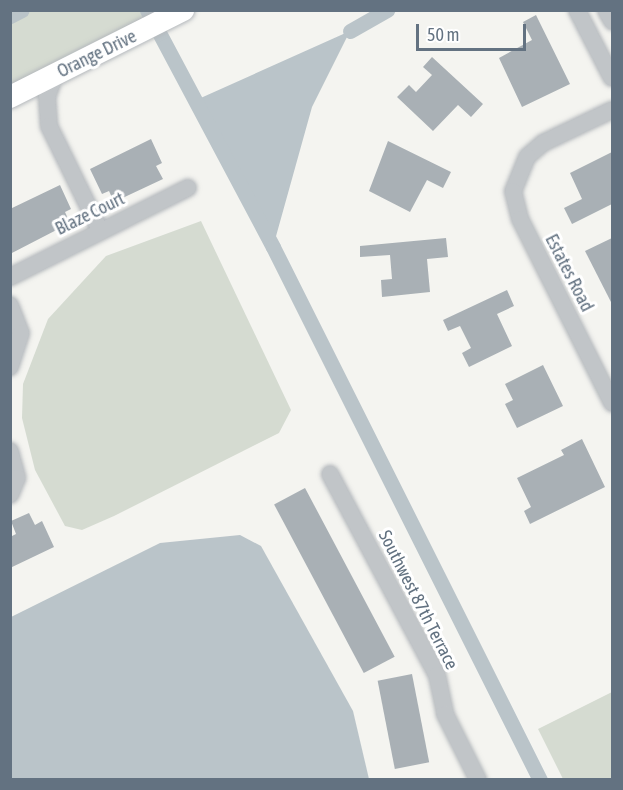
<!DOCTYPE html>
<html>
<head>
<meta charset="utf-8">
<style>
  body { margin:0 }
  #map { position:relative; width:623px; height:790px; overflow:hidden; background:#f4f4f0; font-family:"Asap Condensed",sans-serif }
  div>[style] { position:absolute }
  .green>* { inset:0; background:#d5dbd1 }
  .water>* { inset:0; background:#bac4c9 }
  .canal>* { height:15px; margin:-7.5px; padding:0 7.5px; transform-origin:7.5px; border-radius:7.5px; background:#bac4c9 }
  .building>* { inset:0; background:#a9b0b5; transform-origin:0 0 }
  .roads { filter:drop-shadow(0 0 2px #b4b8bc) drop-shadow(0 0 2px #b4b8bc) }
  .street>* { height:16px; margin:-8px; padding:0 8px; transform-origin:8px; border-radius:8px; background:#c1c5c8 }
  .secondary>* { height:22px; margin:-11px; padding:0 11px; transform-origin:11px; border-radius:11px; background:#fff }
  span { translate:-50% -50%; white-space:nowrap; text-align:center; line-height:1.15; -webkit-text-stroke:6px #fff; paint-order:stroke }
  .street-label { font-size:18px; color:#637281 }
  .frame { position:absolute; inset:0; border:12px solid #637281; pointer-events:none }
  .scale { position:absolute; left:416px; top:24px; width:110px; height:27px; box-sizing:border-box; border:3px solid #637281; border-top:0; padding-left:8px; font-size:18px; line-height:21px; white-space:nowrap; color:#637281; -webkit-text-stroke:4px #fff; paint-order:stroke }
</style>
</head>
<body>
<div id="map">
  <div class="green">
    <i style="clip-path:polygon(11px 11px,170px 11px,11px 90px)"></i>
    <i style="clip-path:polygon(201px 221px,291px 410px,279px 433px,114px 516px,82px 530px,65px 526px,35px 470px,22px 418px,23px 384px,48px 319px,106px 256px)"></i>
    <i style="clip-path:polygon(612px 692px,612px 779px,563px 779px,538px 729px)"></i>
  </div>
  <div class="water">
    <i style="clip-path:polygon(350px 31px,312px 107px,273px 247px,194px 101px)"></i>
    <i style="clip-path:polygon(240px 535px,261px 546px,353px 711px,369px 779px,11px 779px,11px 617px,160px 543px)"></i>
  </div>
  <div class="canal">
    <i style="left:147px;top:10px;width:268px;rotate:62deg"></i>
    <i style="left:273px;top:247px;width:596px;rotate:63.39deg"></i>
    <i style="left:10px;top:16px;width:13px;rotate:-27deg"></i>
    <i style="left:350px;top:31px;width:43px;rotate:-29.6deg"></i>
  </div>
  <div class="building">
    <i style="clip-path:polygon(536px 15px,570px 84px,522px 107px,499px 58px,532px 40px,523px 22px)"></i>
    <i style="clip-path:polygon(432px 57px,483px 104px,471px 117px,458px 105px,433px 131px,397px 97px,409px 85px,416px 92px,432px 75px,423px 67px)"></i>
    <i style="clip-path:polygon(151px 139px,162px 163px,156px 166px,163px 179px,114px 202px,109px 191px,102px 194px,90px 169px)"></i>
    <i style="clip-path:polygon(388px 141px,451px 172px,443px 188px,427px 180px,410px 212px,369px 191px)"></i>
    <i style="clip-path:polygon(612px 152px,612px 204px,572px 224px,564px 208px,582px 199px,570px 173px)"></i>
    <i style="clip-path:polygon(60px 185px,71px 209px,65px 212px,70px 223px,10px 254px,10px 209px)"></i>
    <i style="clip-path:polygon(446px 238px,448px 257px,427px 259px,430px 292px,382px 297px,381px 280px,392px 279px,390px 255px,360px 257px,360px 246px)"></i>
    <i style="clip-path:polygon(612px 238px,612px 304px,585px 251px)"></i>
    <i style="clip-path:polygon(507px 290px,514px 306px,497px 314px,512px 346px,469px 367px,462px 353px,471px 348px,460px 326px,448px 331px,443px 320px)"></i>
    <i style="clip-path:polygon(543px 365px,563px 406px,517px 428px,505px 404px,513px 400px,505px 384px)"></i>
    <i style="clip-path:polygon(582px 439px,605px 487px,530px 524px,524px 511px,531px 507px,517px 478px,564px 455px,561px 450px)"></i>
    <i style="left:305px;top:488px;width:191px;height:35px;rotate:62deg"></i>
    <i style="clip-path:polygon(29px 513px,35px 525px,42px 521px,54px 547px,10px 568px,10px 537px,16px 534px,11px 521px)"></i>
    <i style="left:412px;top:674px;width:90px;height:35px;rotate:79deg"></i>
  </div>
  <div class="roads">
    <div class="street">
      <i style="left:577px;top:10px;width:76px;rotate:62.8deg"></i>
      <i style="left:606px;top:10px;width:13px;rotate:61deg"></i>
      <i style="left:55px;top:75px;width:23px;rotate:110deg"></i>
      <i style="left:47px;top:97px;width:29px;rotate:86deg"></i>
      <i style="left:49px;top:126px;width:116px;rotate:63.9deg"></i>
      <i style="left:612px;top:110px;width:76px;rotate:154.4deg"></i>
      <i style="left:543px;top:143px;width:21px;rotate:139deg"></i>
      <i style="left:527px;top:157px;width:37px;rotate:112deg"></i>
      <i style="left:513px;top:191px;width:29px;rotate:76deg"></i>
      <i style="left:520px;top:219px;width:206px;rotate:63.4deg"></i>
      <i style="left:10px;top:277px;width:199px;rotate:-26.6deg"></i>
      <i style="left:10px;top:305px;width:30px;rotate:69deg"></i>
      <i style="left:21px;top:333px;width:36px;rotate:108deg"></i>
      <i style="left:10px;top:451px;width:28px;rotate:75deg"></i>
      <i style="left:17px;top:478px;width:18px;rotate:112deg"></i>
      <i style="left:330px;top:474px;width:228px;rotate:62deg"></i>
      <i style="left:437px;top:675px;width:40px;rotate:78deg"></i>
      <i style="left:445px;top:714px;width:74px;rotate:63.4deg"></i>
    </div>
    <div class="secondary">
      <i style="left:10px;top:97px;width:194px;rotate:-26.7deg"></i>
    </div>
  </div>
  <div class="street-label">
    <span style="left:97px;top:54px;rotate:-26deg">Orange Drive</span>
    <span style="left:90px;top:214px;rotate:-26deg">Blaze Court</span>
    <span style="left:569px;top:273px;rotate:63deg">Estates Road</span>
    <span style="left:418px;top:600px;rotate:63deg">Southwest 87th Terrace</span>
  </div>
  <div class="frame"></div>
  <div class="scale">50 m</div>
</div>
</body>
</html>
